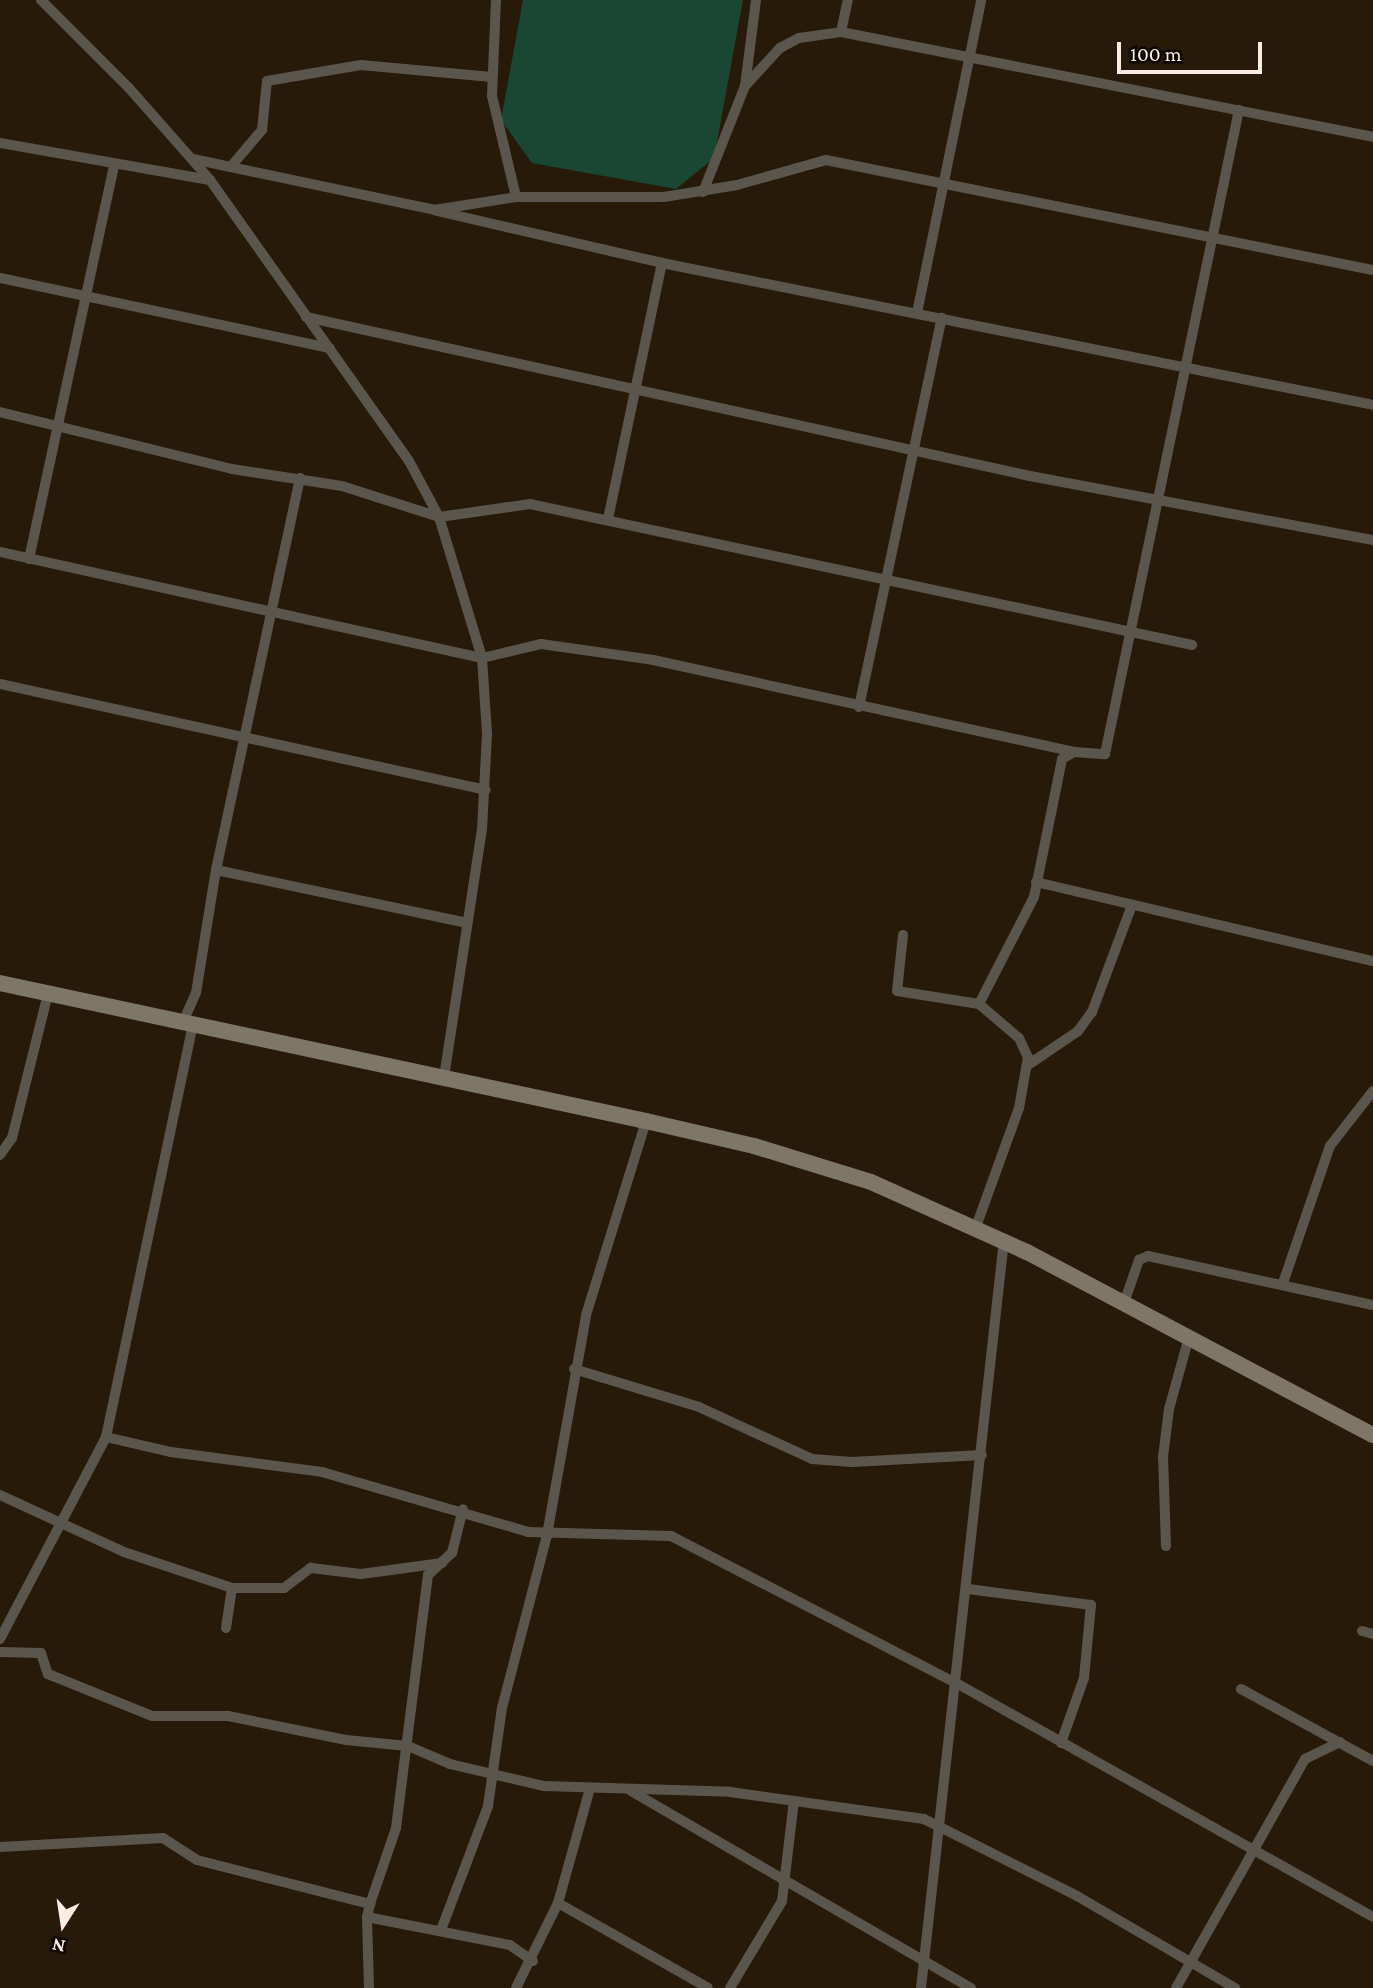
<!DOCTYPE html>
<html>
<head>
<meta charset="utf-8">
<style>
  body { margin:0 }
  #map { position:relative; width:1373px; height:1988px; overflow:hidden; background:#281a09; font-family:"Crimson Pro",serif }
  div>[style] { position:absolute }
  .green>* { inset:0; background:#1a4634 }
  .minor>* { height:10px; margin:-5px; padding:0 5px; transform-origin:5px; border-radius:5px; background:#5b564d }
  .secondary>* { height:16px; margin:-8px; padding:0 8px; transform-origin:8px; border-radius:8px; background:#7e7667 }
  span { translate:-50% -50%; white-space:nowrap; text-align:center; line-height:1.15; -webkit-text-stroke:5px #0c0702; paint-order:stroke }
  .north { position:absolute; left:28px; top:1890px; width:70px; height:70px; -webkit-text-stroke:5px #0c0702; paint-order:stroke; rotate:192deg; font-size:19px; font-weight:700; line-height:28px; text-align:center; color:#f8eee3 }
  .north::after { content:''; display:block; margin:auto; width:24px; height:32px; background:#f8eee3; clip-path:polygon(50% 0,100% 100%,50% 72%,0 100%) }
  .scale { position:absolute; left:1117px; top:42px; width:145px; height:32px; box-sizing:border-box; border:4px solid #f8eee3; border-top:0; padding-left:9px; font-size:21px; line-height:24px; white-space:nowrap; color:#f8eee3; -webkit-text-stroke:5px #0c0702; paint-order:stroke }
</style>
</head>
<body>
<div id="map">
  <div class="green">
    <i style="clip-path:polygon(523px 0,743px 0,714px 158px,676px 189px,532px 163px,501px 120px)"></i>
  </div>
  <div class="minor">
    <i style="left:41px;top:0;width:124px;rotate:45deg"></i>
    <i style="left:129px;top:88px;width:123px;rotate:48.6deg"></i>
    <i style="left:210px;top:180px;width:344px;rotate:54.7deg"></i>
    <i style="left:409px;top:461px;width:64px;rotate:61.8deg"></i>
    <i style="left:439px;top:517px;width:147px;rotate:73deg"></i>
    <i style="left:482px;top:658px;width:76px;rotate:86.2deg"></i>
    <i style="left:487px;top:734px;width:95px;rotate:93deg"></i>
    <i style="left:482px;top:829px;width:251px;rotate:98.7deg"></i>
    <i style="left:496px;top:0;width:96px;rotate:92.4deg"></i>
    <i style="left:492px;top:96px;width:104px;rotate:76.6deg"></i>
    <i style="left:841px;top:32px;width:33px;rotate:-78deg"></i>
    <i style="left:745px;top:86px;width:87px;rotate:-82.7deg"></i>
    <i style="left:0;top:143px;width:213px;rotate:10deg"></i>
    <i style="left:193px;top:159px;width:246px;rotate:11.9deg"></i>
    <i style="left:434px;top:210px;width:83px;rotate:-9deg"></i>
    <i style="left:516px;top:197px;width:148px"></i>
    <i style="left:664px;top:197px;width:74px;rotate:-9.3deg"></i>
    <i style="left:737px;top:185px;width:92px;rotate:-15.7deg"></i>
    <i style="left:826px;top:160px;width:558px;rotate:11.37deg"></i>
    <i style="left:233px;top:164px;width:45px;rotate:-49.5deg"></i>
    <i style="left:262px;top:130px;width:49px;rotate:-84.2deg"></i>
    <i style="left:267px;top:81px;width:95px;rotate:-9.7deg"></i>
    <i style="left:361px;top:65px;width:131px;rotate:5.3deg"></i>
    <i style="left:703px;top:192px;width:114px;rotate:-68.4deg"></i>
    <i style="left:745px;top:86px;width:52px;rotate:-47.4deg"></i>
    <i style="left:780px;top:48px;width:21px;rotate:-28deg"></i>
    <i style="left:799px;top:38px;width:42px;rotate:-8.1deg"></i>
    <i style="left:841px;top:32px;width:542px;rotate:11.16deg"></i>
    <i style="left:437px;top:211px;width:231px;rotate:13deg"></i>
    <i style="left:662px;top:263px;width:725px;rotate:11.29deg"></i>
    <i style="left:0;top:278px;width:337px;rotate:12deg"></i>
    <i style="left:917px;top:313px;width:319px;rotate:-78.4deg"></i>
    <i style="left:306px;top:317px;width:741px;rotate:12.39deg"></i>
    <i style="left:1030px;top:476px;width:349px;rotate:10.6deg"></i>
    <i style="left:0;top:412px;width:239px;rotate:13.8deg"></i>
    <i style="left:232px;top:469px;width:111px;rotate:8.8deg"></i>
    <i style="left:342px;top:486px;width:102px;rotate:17.7deg"></i>
    <i style="left:439px;top:517px;width:92px;rotate:-8.1deg"></i>
    <i style="left:530px;top:504px;width:677px;rotate:12.02deg"></i>
    <i style="left:300px;top:478px;width:401px;rotate:102.1deg"></i>
    <i style="left:216px;top:870px;width:257px;rotate:11.9deg"></i>
    <i style="left:608px;top:519px;width:262px;rotate:-78.1deg"></i>
    <i style="left:0;top:552px;width:494px;rotate:12.4deg"></i>
    <i style="left:482px;top:658px;width:61px;rotate:-13.3deg"></i>
    <i style="left:541px;top:644px;width:113px;rotate:8.1deg"></i>
    <i style="left:653px;top:660px;width:431px;rotate:12.3deg"></i>
    <i style="left:29px;top:559px;width:403px;rotate:-77.8deg"></i>
    <i style="left:0;top:684px;width:497px;rotate:12.3deg"></i>
    <i style="left:859px;top:707px;width:398px;rotate:-78deg"></i>
    <i style="left:1036px;top:882px;width:346px;rotate:13.2deg"></i>
    <i style="left:903px;top:935px;width:56px;rotate:96.1deg"></i>
    <i style="left:897px;top:991px;width:83px;rotate:9deg"></i>
    <i style="left:979px;top:1004px;width:52px;rotate:40.4deg"></i>
    <i style="left:1019px;top:1038px;width:21px;rotate:65deg"></i>
    <i style="left:1028px;top:1057px;width:52px;rotate:100deg"></i>
    <i style="left:1019px;top:1108px;width:127px;rotate:109.9deg"></i>
    <i style="left:979px;top:1004px;width:120px;rotate:-62.8deg"></i>
    <i style="left:1034px;top:897px;width:141px;rotate:-78.5deg"></i>
    <i style="left:1062px;top:759px;width:14px;rotate:-30deg"></i>
    <i style="left:1074px;top:752px;width:31px;rotate:4deg"></i>
    <i style="left:1105px;top:754px;width:658px;rotate:-78.25deg"></i>
    <i style="left:183px;top:1022px;width:32px;rotate:-66deg"></i>
    <i style="left:196px;top:993px;width:125px;rotate:-80.8deg"></i>
    <i style="left:1028px;top:1065px;width:60px;rotate:-34.2deg"></i>
    <i style="left:1078px;top:1031px;width:24px;rotate:-54deg"></i>
    <i style="left:1092px;top:1012px;width:114px;rotate:-69.5deg"></i>
    <i style="left:0;top:1155px;width:21px;rotate:-55deg"></i>
    <i style="left:12px;top:1138px;width:148px;rotate:-76deg"></i>
    <i style="left:1283px;top:1283px;width:145px;rotate:-71.1deg"></i>
    <i style="left:1330px;top:1146px;width:70px;rotate:-52deg"></i>
    <i style="left:1124px;top:1303px;width:46px;rotate:-70.8deg"></i>
    <i style="left:1139px;top:1260px;width:10px;rotate:-24deg"></i>
    <i style="left:1148px;top:1256px;width:230px;rotate:12.3deg"></i>
    <i style="left:574px;top:1369px;width:131px;rotate:16.9deg"></i>
    <i style="left:699px;top:1407px;width:124px;rotate:24.7deg"></i>
    <i style="left:812px;top:1459px;width:40px;rotate:4.3deg"></i>
    <i style="left:852px;top:1462px;width:130px;rotate:-3.1deg"></i>
    <i style="left:106px;top:1437px;width:67px;rotate:13deg"></i>
    <i style="left:171px;top:1452px;width:152px;rotate:7.5deg"></i>
    <i style="left:322px;top:1472px;width:215px;rotate:16.2deg"></i>
    <i style="left:528px;top:1532px;width:143px;rotate:1.6deg"></i>
    <i style="left:671px;top:1536px;width:323px;rotate:27.3deg"></i>
    <i style="left:958px;top:1684px;width:476px;rotate:29.3deg"></i>
    <i style="left:0;top:1495px;width:136px;rotate:24.7deg"></i>
    <i style="left:124px;top:1552px;width:114px;rotate:18.4deg"></i>
    <i style="left:232px;top:1588px;width:52px"></i>
    <i style="left:284px;top:1588px;width:34px;rotate:-37deg"></i>
    <i style="left:311px;top:1568px;width:50px;rotate:6.8deg"></i>
    <i style="left:361px;top:1574px;width:82px;rotate:-7.7deg"></i>
    <i style="left:1166px;top:1546px;width:89px;rotate:-91.9deg"></i>
    <i style="left:1163px;top:1457px;width:48px;rotate:-82.9deg"></i>
    <i style="left:1169px;top:1409px;width:75px;rotate:-74.5deg"></i>
    <i style="left:968px;top:1589px;width:124px;rotate:7.4deg"></i>
    <i style="left:1091px;top:1605px;width:73px;rotate:95.5deg"></i>
    <i style="left:1084px;top:1678px;width:69px;rotate:109.5deg"></i>
    <i style="left:226px;top:1628px;width:40px;rotate:-81.5deg"></i>
    <i style="left:1362px;top:1631px;width:11px;rotate:15deg"></i>
    <i style="left:0;top:1639px;width:228px;rotate:-62.3deg"></i>
    <i style="left:106px;top:1437px;width:422px;rotate:-78.1deg"></i>
    <i style="left:0;top:1652px;width:41px;rotate:1.4deg"></i>
    <i style="left:41px;top:1653px;width:22px;rotate:72deg"></i>
    <i style="left:48px;top:1674px;width:112px;rotate:22deg"></i>
    <i style="left:152px;top:1716px;width:76px"></i>
    <i style="left:228px;top:1716px;width:120px;rotate:11.5deg"></i>
    <i style="left:346px;top:1740px;width:62px;rotate:5.5deg"></i>
    <i style="left:408px;top:1746px;width:46px;rotate:23.2deg"></i>
    <i style="left:450px;top:1764px;width:97px;rotate:13.2deg"></i>
    <i style="left:544px;top:1786px;width:186px;rotate:1.8deg"></i>
    <i style="left:730px;top:1792px;width:196px;rotate:7.9deg"></i>
    <i style="left:924px;top:1819px;width:171px;rotate:26.7deg"></i>
    <i style="left:1077px;top:1896px;width:183px;rotate:30.2deg"></i>
    <i style="left:1241px;top:1689px;width:150px;rotate:28.6deg"></i>
    <i style="left:631px;top:1791px;width:393px;rotate:30.1deg"></i>
    <i style="left:0;top:1847px;width:163px;rotate:-3.2deg"></i>
    <i style="left:163px;top:1838px;width:40px;rotate:32.9deg"></i>
    <i style="left:197px;top:1860px;width:179px;rotate:14.3deg"></i>
    <i style="left:370px;top:1904px;width:13px;rotate:103deg"></i>
    <i style="left:367px;top:1917px;width:146px;rotate:11.1deg"></i>
    <i style="left:510px;top:1945px;width:28px;rotate:35deg"></i>
    <i style="left:558px;top:1903px;width:172px;rotate:29.5deg"></i>
    <i style="left:370px;top:1904px;width:80px;rotate:-71.1deg"></i>
    <i style="left:396px;top:1828px;width:255px;rotate:-82.8deg"></i>
    <i style="left:428px;top:1575px;width:33px;rotate:-43deg"></i>
    <i style="left:452px;top:1553px;width:45px;rotate:-76deg"></i>
    <i style="left:367px;top:1917px;width:71px;rotate:88.4deg"></i>
    <i style="left:441px;top:1930px;width:133px;rotate:-69.2deg"></i>
    <i style="left:488px;top:1806px;width:99px;rotate:-81.9deg"></i>
    <i style="left:502px;top:1708px;width:179px;rotate:-75.4deg"></i>
    <i style="left:547px;top:1535px;width:223px;rotate:-79.9deg"></i>
    <i style="left:586px;top:1315px;width:203px;rotate:-72.8deg"></i>
    <i style="left:516px;top:1988px;width:95px;rotate:-63.7deg"></i>
    <i style="left:558px;top:1903px;width:115px;rotate:-74.4deg"></i>
    <i style="left:730px;top:1988px;width:101px;rotate:-59.1deg"></i>
    <i style="left:782px;top:1901px;width:101px;rotate:-83.2deg"></i>
    <i style="left:921px;top:1988px;width:753px;rotate:-83.67deg"></i>
    <i style="left:1176px;top:1988px;width:263px;rotate:-60.6deg"></i>
    <i style="left:1305px;top:1759px;width:39px;rotate:-26deg"></i>
  </div>
  <div class="secondary">
    <i style="left:0;top:983px;width:661px;rotate:12.06deg"></i>
    <i style="left:646px;top:1121px;width:111px;rotate:13deg"></i>
    <i style="left:754px;top:1146px;width:122px;rotate:17.1deg"></i>
    <i style="left:871px;top:1182px;width:171px;rotate:24.2deg"></i>
    <i style="left:1027px;top:1252px;width:391px;rotate:27.9deg"></i>
  </div>
  <div class="north">N</div>
  <div class="scale">100 m</div>
</div>
</body>
</html>
